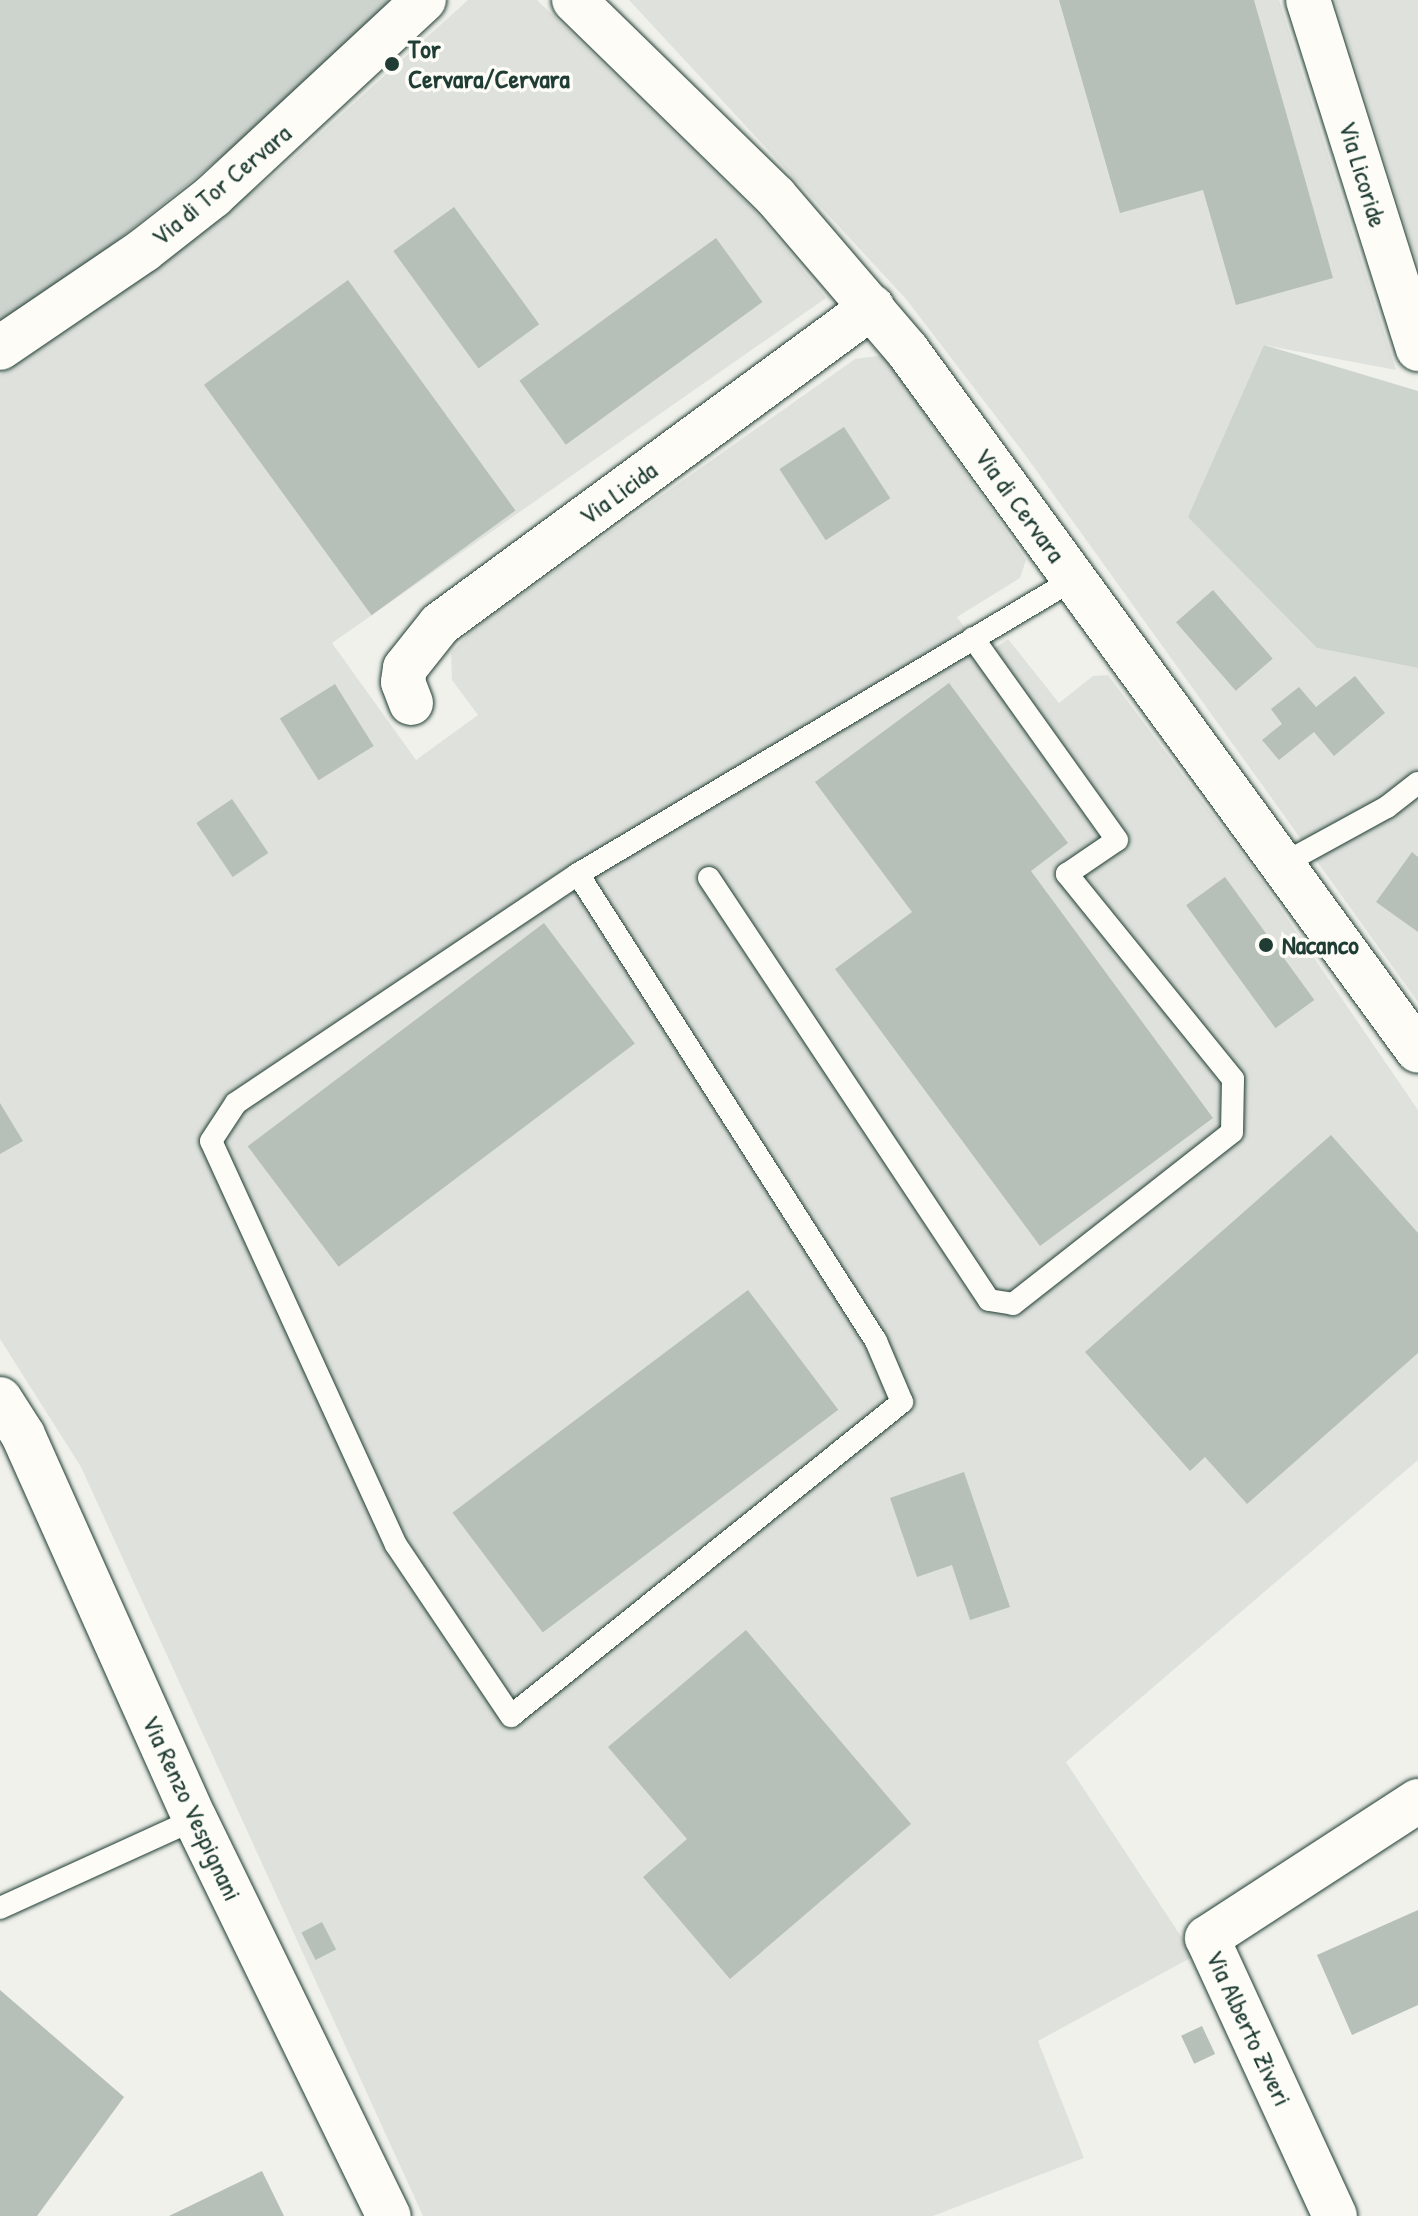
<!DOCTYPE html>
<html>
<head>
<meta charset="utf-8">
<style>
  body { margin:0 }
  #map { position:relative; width:1418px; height:2216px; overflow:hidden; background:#f0f1eb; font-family:"Patrick Hand",sans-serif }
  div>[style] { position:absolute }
  .built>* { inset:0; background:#dfe2dc }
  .green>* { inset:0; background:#cdd3cd }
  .building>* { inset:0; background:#b6bfb8; transform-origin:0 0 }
  .roads { filter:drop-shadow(0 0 2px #1f3d34) drop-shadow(0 0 2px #1f3d34) }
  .lane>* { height:22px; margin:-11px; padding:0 11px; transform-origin:11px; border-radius:11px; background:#fdfcf7 }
  .street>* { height:44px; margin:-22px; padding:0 22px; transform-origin:22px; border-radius:22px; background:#fdfcf7 }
  .secondary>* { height:44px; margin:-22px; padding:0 22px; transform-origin:22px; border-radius:22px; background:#fdfcf7 }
  .dots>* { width:22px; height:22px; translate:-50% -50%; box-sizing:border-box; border:4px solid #fdfcf7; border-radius:50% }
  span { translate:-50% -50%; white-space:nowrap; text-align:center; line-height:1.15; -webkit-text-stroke:7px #fdfcf7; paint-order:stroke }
  .poi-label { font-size:26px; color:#1f3d34; font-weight:700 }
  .left { translate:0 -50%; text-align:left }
  .street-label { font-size:26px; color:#1f3d34 }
</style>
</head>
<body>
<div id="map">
  <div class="built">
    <i style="clip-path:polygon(468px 0,537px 0,753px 209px,826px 298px,332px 643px,416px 760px,478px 715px,452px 680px,451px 653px,474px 628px,855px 359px,884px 355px,1026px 560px,1020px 578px,957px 617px,985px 655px,1008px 639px,1059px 703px,1093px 676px,1108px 675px,1256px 873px,1418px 1110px,1418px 1460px,1066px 1762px,1194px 1956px,1038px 2041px,1084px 2158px,933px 2216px,423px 2216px,81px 1467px,0 1339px,0 375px,277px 173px)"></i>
    <i style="clip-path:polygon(629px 0,1279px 0,1396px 370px,1264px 345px,1317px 648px,1418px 668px,1418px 1002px,1023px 452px,906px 299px)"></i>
    <i style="clip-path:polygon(1335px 0,1418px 0,1418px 266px)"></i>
  </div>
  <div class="green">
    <i style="clip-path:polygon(0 0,390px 0,283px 108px,98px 256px,0 322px)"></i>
    <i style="clip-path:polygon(1264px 345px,1418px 391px,1418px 668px,1317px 648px,1188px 517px)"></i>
  </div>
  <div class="building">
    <i style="clip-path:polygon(1059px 0,1254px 0,1333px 278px,1236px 305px,1203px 190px,1120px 213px)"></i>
    <i style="left:454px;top:207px;width:145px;height:75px;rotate:54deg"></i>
    <i style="left:716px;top:238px;width:79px;height:243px;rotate:54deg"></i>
    <i style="left:348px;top:280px;width:285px;height:178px;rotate:54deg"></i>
    <i style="left:844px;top:427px;width:85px;height:77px;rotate:57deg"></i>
    <i style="left:1213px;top:590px;width:91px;height:49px;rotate:49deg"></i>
    <i style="clip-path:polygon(1355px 676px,1385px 713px,1334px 756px,1314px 732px,1279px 760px,1262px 740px,1282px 724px,1271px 709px,1299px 687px,1316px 707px)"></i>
    <i style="clip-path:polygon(949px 683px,1068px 843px,1031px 871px,1213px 1118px,1040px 1246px,835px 969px,912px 912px,815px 782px)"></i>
    <i style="left:335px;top:684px;width:73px;height:65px;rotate:58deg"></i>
    <i style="left:232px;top:799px;width:65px;height:43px;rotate:56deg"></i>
    <i style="clip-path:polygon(1412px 852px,1418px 857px,1418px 932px,1376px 902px)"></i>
    <i style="left:1225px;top:877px;width:152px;height:48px;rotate:54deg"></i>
    <i style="left:544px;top:923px;width:151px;height:371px;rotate:53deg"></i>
    <i style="clip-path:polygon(0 1103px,23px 1141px,0 1154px)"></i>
    <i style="clip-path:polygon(1331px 1135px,1418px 1233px,1418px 1353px,1247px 1504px,1205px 1457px,1190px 1471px,1085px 1352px)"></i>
    <i style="left:748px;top:1290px;width:150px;height:370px;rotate:53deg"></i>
    <i style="clip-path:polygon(964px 1472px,1010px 1607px,970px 1620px,952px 1565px,917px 1577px,890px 1498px)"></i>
    <i style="clip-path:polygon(746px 1630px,911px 1824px,730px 1979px,643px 1877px,687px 1839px,608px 1747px)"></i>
    <i style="clip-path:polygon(1418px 1910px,1418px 2005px,1352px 2035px,1317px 1955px)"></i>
    <i style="left:322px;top:1922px;width:31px;height:23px;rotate:63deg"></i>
    <i style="clip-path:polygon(0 1990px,124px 2097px,37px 2216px,0 2216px)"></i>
    <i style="left:1202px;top:2026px;width:31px;height:23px;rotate:65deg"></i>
    <i style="clip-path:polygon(262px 2171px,284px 2216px,169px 2216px)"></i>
  </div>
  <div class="roads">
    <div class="lane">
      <i style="left:1281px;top:865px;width:121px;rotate:-28.7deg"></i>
      <i style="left:1387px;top:807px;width:39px;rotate:-38deg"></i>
      <i style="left:578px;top:874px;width:554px;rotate:57.46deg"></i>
      <i style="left:876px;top:1341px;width:66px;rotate:66.9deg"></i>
      <i style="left:902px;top:1402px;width:501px;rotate:141.23deg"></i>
      <i style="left:511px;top:1716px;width:206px;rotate:-123.9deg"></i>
      <i style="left:396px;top:1545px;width:444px;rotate:-114.6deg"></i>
      <i style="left:211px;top:1141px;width:45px;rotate:-56.7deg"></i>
      <i style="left:236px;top:1103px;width:412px;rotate:-33.8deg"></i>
      <i style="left:578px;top:874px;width:577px;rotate:-30.74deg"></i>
      <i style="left:709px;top:878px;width:506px;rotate:56.44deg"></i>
      <i style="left:989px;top:1300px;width:24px;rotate:9deg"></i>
      <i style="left:1013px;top:1304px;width:278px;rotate:-38.1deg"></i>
      <i style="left:1232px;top:1132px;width:53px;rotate:-88.9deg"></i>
      <i style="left:1233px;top:1079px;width:264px;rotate:-129deg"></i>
      <i style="left:1067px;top:874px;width:60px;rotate:-34.2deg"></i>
      <i style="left:1117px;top:840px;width:248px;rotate:-125.5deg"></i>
      <i style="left:0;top:1908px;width:214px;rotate:-24.5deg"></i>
    </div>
    <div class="street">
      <i style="left:1308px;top:0;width:366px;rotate:72.5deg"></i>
      <i style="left:411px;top:703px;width:22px;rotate:-111deg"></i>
      <i style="left:403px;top:682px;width:14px;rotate:-82deg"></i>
      <i style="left:405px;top:668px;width:56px;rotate:-51.5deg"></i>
      <i style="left:440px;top:624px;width:536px;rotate:-36.27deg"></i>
      <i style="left:0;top:1399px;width:43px;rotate:57.4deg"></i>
      <i style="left:23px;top:1435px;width:421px;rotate:65.9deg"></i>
      <i style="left:195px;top:1819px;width:442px;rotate:64deg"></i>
      <i style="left:1335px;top:2216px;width:306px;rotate:-114.7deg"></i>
      <i style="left:1207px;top:1938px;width:252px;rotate:-33deg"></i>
    </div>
    <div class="secondary">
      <i style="left:574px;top:0;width:281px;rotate:44.3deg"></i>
      <i style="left:775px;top:196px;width:203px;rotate:49.4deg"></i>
      <i style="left:907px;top:350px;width:867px;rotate:53.91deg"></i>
      <i style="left:0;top:348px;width:174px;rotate:-34.2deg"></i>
      <i style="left:144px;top:250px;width:88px;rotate:-38deg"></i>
      <i style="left:213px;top:196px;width:288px;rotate:-42.9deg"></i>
    </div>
  </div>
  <div class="dots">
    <i style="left:392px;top:64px;background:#1f3d34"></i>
    <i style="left:1266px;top:945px;background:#1f3d34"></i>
  </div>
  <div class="poi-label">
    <span class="left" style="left:408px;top:64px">Tor<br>Cervara/Cervara</span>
    <span class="left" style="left:1282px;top:945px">Nacanco</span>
  </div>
  <div class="street-label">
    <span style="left:1363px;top:174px;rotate:73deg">Via Licoride</span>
    <span style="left:221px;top:185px;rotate:-40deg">Via di Tor Cervara</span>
    <span style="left:618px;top:493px;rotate:-36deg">Via Licida</span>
    <span style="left:1020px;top:505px;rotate:54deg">Via di Cervara</span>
    <span style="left:192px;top:1808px;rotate:65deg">Via Renzo Vespignani</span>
    <span style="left:1249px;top:2028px;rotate:65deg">Via Alberto Ziveri</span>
  </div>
</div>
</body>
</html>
